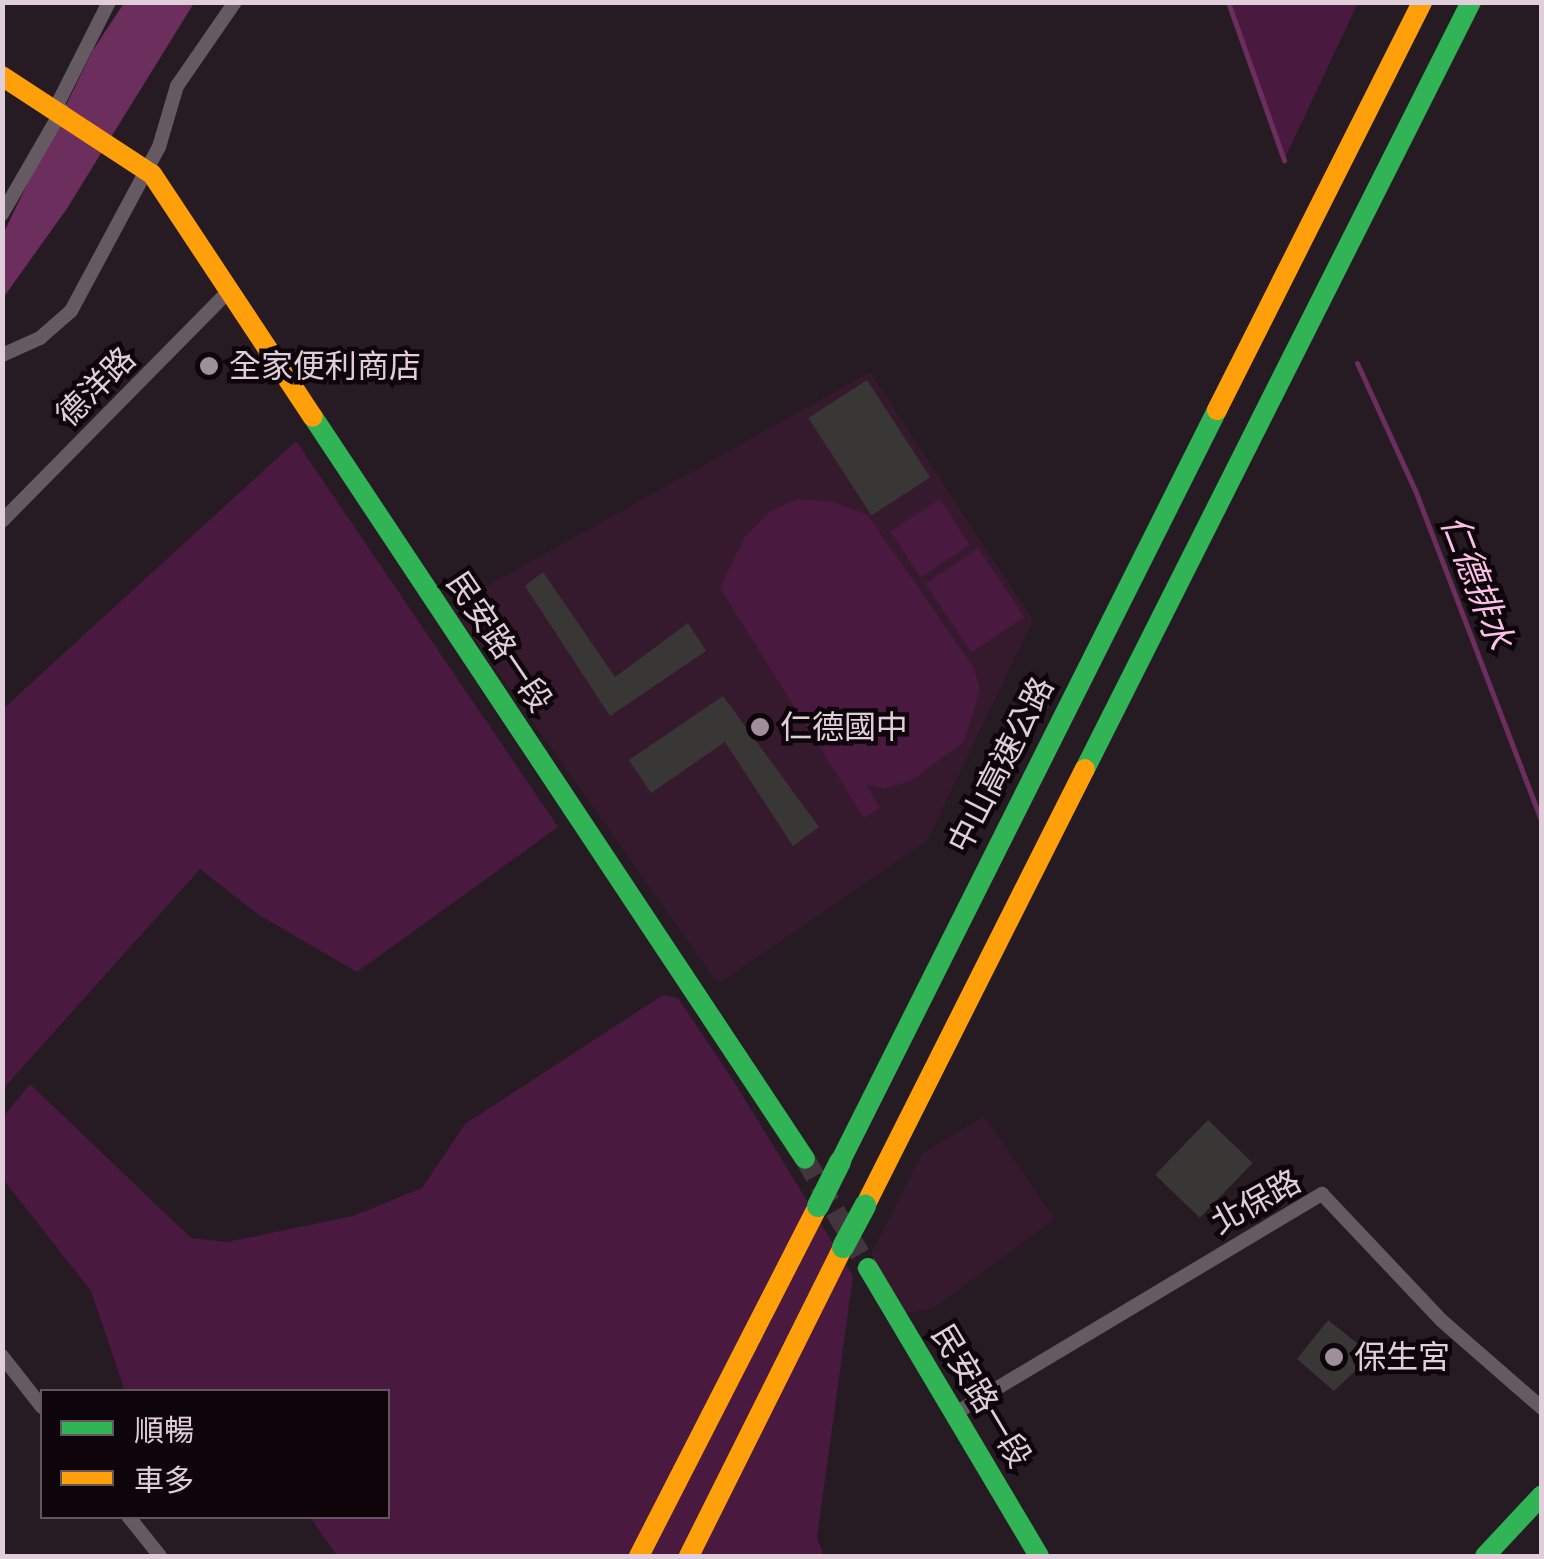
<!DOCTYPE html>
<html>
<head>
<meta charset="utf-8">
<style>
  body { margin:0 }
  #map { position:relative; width:1544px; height:1559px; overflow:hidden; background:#261a23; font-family:Cabin,"Noto Sans TC",sans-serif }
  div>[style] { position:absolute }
  .built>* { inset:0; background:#35192d }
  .green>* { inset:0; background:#4a193f; transform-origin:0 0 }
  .water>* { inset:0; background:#6c2e5c }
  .stream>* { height:5px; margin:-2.5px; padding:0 2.5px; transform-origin:2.5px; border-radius:2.5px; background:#6c2e5c }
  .building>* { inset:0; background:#393736; transform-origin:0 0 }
  .secondary-tunnel>* { height:20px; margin-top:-10px; transform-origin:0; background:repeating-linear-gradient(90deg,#42353e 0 20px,transparent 0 30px) }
  .street>* { height:14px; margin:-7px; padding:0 7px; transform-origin:7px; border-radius:7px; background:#665a62 }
  .fast>* { height:20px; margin:-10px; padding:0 10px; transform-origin:10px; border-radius:10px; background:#30b455 }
  .slow>* { height:20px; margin:-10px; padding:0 10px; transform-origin:10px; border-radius:10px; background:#ff9f0a }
  .fast-bridge>* { height:22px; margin:-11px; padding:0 11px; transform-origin:11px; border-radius:11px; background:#30b455 }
  .dots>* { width:28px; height:28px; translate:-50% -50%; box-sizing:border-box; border:5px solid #0e050b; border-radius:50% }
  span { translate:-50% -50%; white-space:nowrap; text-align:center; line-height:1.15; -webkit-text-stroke:9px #0e050b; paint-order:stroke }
  .poi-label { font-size:32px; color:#e0ceda }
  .left { translate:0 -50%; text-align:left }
  .street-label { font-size:32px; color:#e0ceda }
  .water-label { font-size:35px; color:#fbbfe8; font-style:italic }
  .frame { position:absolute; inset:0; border:5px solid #e0ceda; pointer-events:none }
  .legend { position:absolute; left:40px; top:1389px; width:350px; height:130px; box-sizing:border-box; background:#0e050b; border:2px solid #62555e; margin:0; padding:12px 18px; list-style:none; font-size:30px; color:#e0ceda }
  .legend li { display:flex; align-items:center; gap:20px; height:50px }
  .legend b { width:50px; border:2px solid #62555e }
</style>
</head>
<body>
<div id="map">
  <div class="built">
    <i style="clip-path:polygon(870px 372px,1033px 620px,927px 841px,718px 984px,451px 606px)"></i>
    <i style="clip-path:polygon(984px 1116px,1055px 1219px,934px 1308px,901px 1314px,871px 1254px,922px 1153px)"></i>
  </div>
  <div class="green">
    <i style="clip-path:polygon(1228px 3px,1358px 3px,1284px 160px)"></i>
    <i style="clip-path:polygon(296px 441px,558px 827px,357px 972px,259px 915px,200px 869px,3px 1089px,3px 709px)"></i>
    <i style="clip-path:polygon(797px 499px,833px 502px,867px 514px,974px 668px,980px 689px,964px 742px,912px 780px,884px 789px,867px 785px,880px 808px,864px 818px,720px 588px,745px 537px,769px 512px)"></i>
    <i style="left:940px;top:499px;width:55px;height:59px;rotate:57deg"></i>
    <i style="left:978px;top:548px;width:83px;height:64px;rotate:56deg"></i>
    <i style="clip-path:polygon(663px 995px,678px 998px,733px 1080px,853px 1276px,817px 1538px,824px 1556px,337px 1556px,310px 1517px,388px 1516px,388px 1392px,125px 1391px,91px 1291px,3px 1179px,3px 1117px,30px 1084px,191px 1238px,227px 1242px,353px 1216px,422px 1188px,465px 1124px)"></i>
  </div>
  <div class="water">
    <i style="clip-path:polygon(124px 3px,194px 3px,66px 210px,3px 298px,2px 236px,93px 50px)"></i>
  </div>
  <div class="stream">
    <i style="left:1228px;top:2px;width:168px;rotate:70.5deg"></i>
    <i style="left:1357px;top:363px;width:140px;rotate:65.5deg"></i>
    <i style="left:1415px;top:490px;width:355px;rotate:69.1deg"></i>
  </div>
  <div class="building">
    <i style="left:867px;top:380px;width:116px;height:70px;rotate:57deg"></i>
    <i style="clip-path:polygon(543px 572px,615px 677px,688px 623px,706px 651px,610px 716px,525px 586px)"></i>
    <i style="clip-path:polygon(723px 696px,819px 827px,793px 846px,725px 742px,651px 793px,629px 760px)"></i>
    <i style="left:1208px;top:1120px;width:62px;height:76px;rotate:44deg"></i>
    <i style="clip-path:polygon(1328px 1320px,1372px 1355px,1334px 1391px,1297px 1359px)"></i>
  </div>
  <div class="secondary-tunnel">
    <i style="left:805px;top:1159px;width:126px;rotate:60deg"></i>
  </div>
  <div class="street">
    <i style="left:56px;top:107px;width:118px;rotate:-63.2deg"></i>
    <i style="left:2px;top:214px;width:120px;rotate:-60deg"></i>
    <i style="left:2px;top:355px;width:42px;rotate:-24.1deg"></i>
    <i style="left:40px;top:338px;width:41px;rotate:-41.1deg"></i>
    <i style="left:71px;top:311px;width:186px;rotate:-61.8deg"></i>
    <i style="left:159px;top:147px;width:64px;rotate:-73.6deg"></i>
    <i style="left:177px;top:86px;width:102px;rotate:-55.4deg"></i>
    <i style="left:2px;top:521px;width:323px;rotate:-45.4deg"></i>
    <i style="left:2px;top:1356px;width:65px;rotate:51.9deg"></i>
    <i style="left:954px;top:1414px;width:429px;rotate:-30.9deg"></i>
    <i style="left:1322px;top:1194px;width:173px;rotate:46.6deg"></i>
    <i style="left:1441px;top:1320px;width:134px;rotate:41.1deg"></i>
    <i style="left:128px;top:1516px;width:51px;rotate:51.3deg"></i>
  </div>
  <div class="fast">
    <i style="left:313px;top:417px;width:890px;rotate:56.45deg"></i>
    <i style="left:1085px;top:769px;width:859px;rotate:-63.29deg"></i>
    <i style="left:840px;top:1162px;width:841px;rotate:-63.37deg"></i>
    <i style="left:868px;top:1268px;width:335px;rotate:59.3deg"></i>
    <i style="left:1485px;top:1556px;width:83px;rotate:-46.9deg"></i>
  </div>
  <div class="slow">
    <i style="left:2px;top:76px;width:179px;rotate:33.2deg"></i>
    <i style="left:152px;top:174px;width:291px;rotate:56.5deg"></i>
    <i style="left:1217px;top:410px;width:457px;rotate:-63.3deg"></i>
    <i style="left:865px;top:1206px;width:489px;rotate:-63.3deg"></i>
    <i style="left:639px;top:1556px;width:393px;rotate:-62.9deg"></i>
    <i style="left:689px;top:1556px;width:345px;rotate:-63.5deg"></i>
  </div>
  <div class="fast-bridge">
    <i style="left:818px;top:1206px;width:49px;rotate:-63.4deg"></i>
    <i style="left:843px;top:1247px;width:47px;rotate:-61.8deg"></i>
  </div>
  <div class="dots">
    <i style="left:209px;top:366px;background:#9f8f9a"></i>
    <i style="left:760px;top:727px;background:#9f8f9a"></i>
    <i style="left:1334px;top:1357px;background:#9f8f9a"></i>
  </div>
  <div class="poi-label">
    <span class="left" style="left:229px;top:366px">全家便利商店</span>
    <span class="left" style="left:780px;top:727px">仁德國中</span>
    <span class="left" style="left:1354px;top:1357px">保生宮</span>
  </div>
  <div class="street-label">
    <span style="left:96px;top:387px;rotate:-45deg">德洋路</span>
    <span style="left:499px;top:642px;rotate:56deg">民安路一段</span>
    <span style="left:1001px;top:765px;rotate:-63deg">中山高速公路</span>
    <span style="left:1256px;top:1202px;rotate:-29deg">北保路</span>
    <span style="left:981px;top:1396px;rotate:59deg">民安路一段</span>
  </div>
  <div class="water-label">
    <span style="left:1477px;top:582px;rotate:69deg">仁德排水</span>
  </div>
  <div class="frame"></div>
  <ul class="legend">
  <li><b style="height:12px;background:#30b455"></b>順暢</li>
  <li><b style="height:12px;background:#ff9f0a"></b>車多</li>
  </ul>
</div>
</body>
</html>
